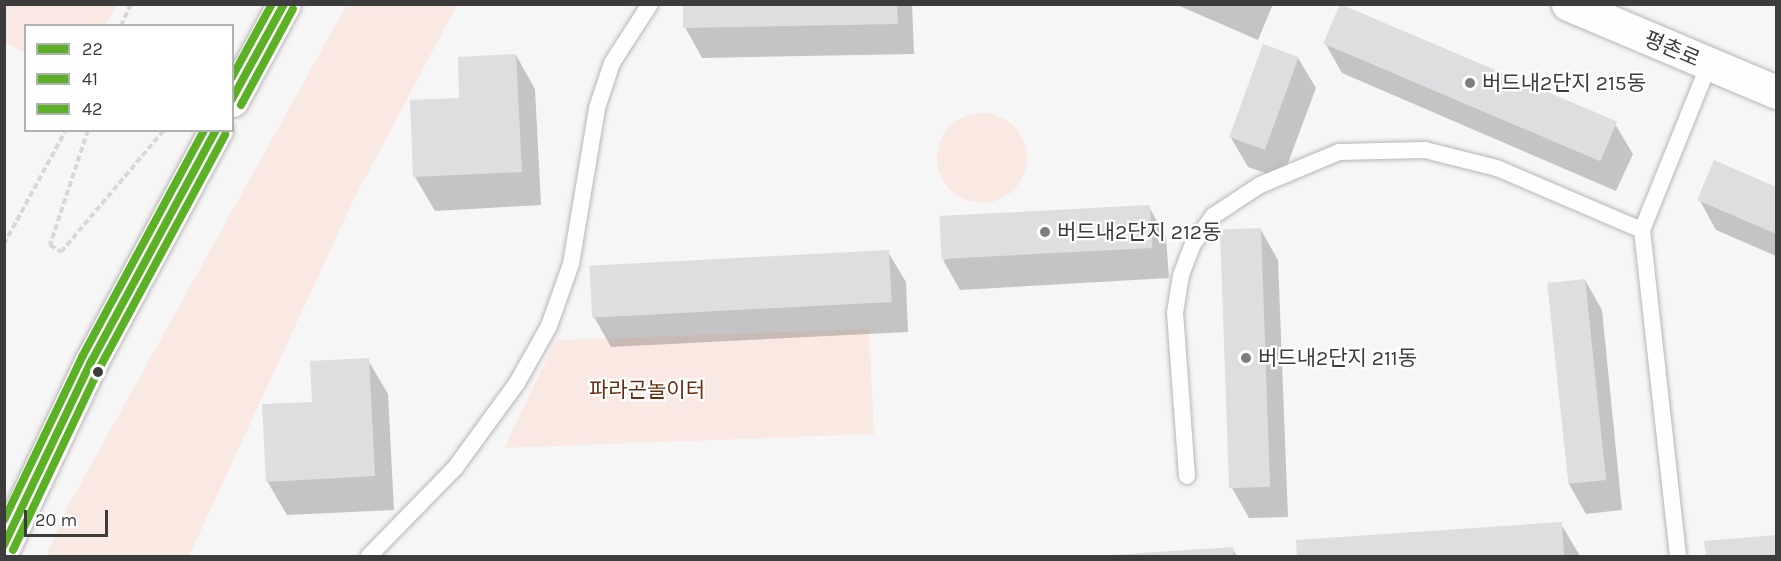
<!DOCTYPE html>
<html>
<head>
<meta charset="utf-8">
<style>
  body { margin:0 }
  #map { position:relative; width:1781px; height:561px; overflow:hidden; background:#f7f6f7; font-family:Karla,"Noto Sans KR",sans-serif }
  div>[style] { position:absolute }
  .green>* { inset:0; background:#fae9e2 }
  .round { border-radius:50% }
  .shadow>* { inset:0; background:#0003 }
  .building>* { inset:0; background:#dedddf; transform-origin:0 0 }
  .path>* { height:4px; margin-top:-2px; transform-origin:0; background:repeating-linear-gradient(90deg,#d8d8d8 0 6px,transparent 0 9px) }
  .roads { filter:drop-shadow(0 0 2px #b7b6b7) drop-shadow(0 0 2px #b7b6b7) }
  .lane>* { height:16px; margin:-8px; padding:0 8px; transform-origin:8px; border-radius:8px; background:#fefefe }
  .secondary>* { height:33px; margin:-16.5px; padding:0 16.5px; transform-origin:16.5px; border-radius:16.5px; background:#fefefe }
  .bus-1>* { height:8px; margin:-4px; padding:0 4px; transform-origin:4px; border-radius:4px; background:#5bb025 }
  .bus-2>* { height:8px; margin:-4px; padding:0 4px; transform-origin:4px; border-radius:4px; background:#5bb025 }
  .bus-3>* { height:8px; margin:-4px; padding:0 4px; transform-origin:4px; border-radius:4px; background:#5bb025 }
  .dots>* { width:16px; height:16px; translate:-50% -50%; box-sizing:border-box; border:3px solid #fff; border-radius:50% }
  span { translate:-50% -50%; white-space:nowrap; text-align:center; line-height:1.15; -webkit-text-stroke:4.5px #fff; paint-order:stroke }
  .street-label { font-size:21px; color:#3d3c3d }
  .poi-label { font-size:21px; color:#3d3c3d }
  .left { translate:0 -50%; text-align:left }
  .park-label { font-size:21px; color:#682d10 }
  .frame { position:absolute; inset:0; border:6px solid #3d3c3d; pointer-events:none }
  .legend { position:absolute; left:24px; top:24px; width:210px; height:108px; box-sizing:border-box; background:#fff; border:2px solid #b1b1b1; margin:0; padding:8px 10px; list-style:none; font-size:18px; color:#3d3c3d }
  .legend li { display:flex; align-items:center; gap:12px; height:30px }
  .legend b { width:30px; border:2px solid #b1b1b1 }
  .scale { position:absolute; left:24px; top:510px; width:84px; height:27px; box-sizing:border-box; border:3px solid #3d3c3d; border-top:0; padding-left:8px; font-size:18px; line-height:21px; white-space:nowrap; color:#3d3c3d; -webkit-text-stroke:4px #fff; paint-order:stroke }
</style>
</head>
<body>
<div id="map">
  <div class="green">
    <i style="clip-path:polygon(347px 4px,457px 5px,354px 199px,189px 556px,46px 556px,67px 508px)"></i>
    <i style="clip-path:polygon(4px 5px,5px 4px,117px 5px,106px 25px,26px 26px,25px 53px,5px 42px)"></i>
    <i class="round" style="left:937px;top:113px;width:90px;height:90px"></i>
    <i style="clip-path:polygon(869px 329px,874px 434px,504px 448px,556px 340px)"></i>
  </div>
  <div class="shadow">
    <i style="clip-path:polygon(684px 4px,912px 4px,914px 54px,702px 58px,685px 27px)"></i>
    <i style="clip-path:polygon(1175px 4px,1273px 4px,1258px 40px)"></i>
    <i style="clip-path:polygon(1325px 43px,1615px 124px,1633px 154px,1616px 191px,1342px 73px)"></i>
    <i style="clip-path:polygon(516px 55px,535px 89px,541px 205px,435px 211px,415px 177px,461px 99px)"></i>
    <i style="clip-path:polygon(1298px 58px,1316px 88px,1282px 179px,1248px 167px,1230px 136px)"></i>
    <i style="clip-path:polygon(1715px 162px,1776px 188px,1776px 256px,1716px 230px,1699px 199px)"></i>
    <i style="clip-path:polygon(1149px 207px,1166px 237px,1169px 278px,960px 290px,943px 260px)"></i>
    <i style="clip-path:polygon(1261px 230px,1278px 260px,1288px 517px,1249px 518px,1232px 488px)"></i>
    <i style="clip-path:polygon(888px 252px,906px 282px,908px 332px,611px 347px,594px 317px)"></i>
    <i style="clip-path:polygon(1585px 280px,1602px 310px,1622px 510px,1586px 514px,1569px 484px)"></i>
    <i style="clip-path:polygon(368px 360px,388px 394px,394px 510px,287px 515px,267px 481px)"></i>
    <i style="clip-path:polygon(1561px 524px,1580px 556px,1299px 556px,1298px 541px)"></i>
    <i style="clip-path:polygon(1776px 536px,1776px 556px,1707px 556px,1706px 542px)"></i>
    <i style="clip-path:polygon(1232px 548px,1237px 556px,1108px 556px)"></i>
  </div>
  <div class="building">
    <i style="clip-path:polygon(683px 4px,897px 4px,898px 24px,683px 28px)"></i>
    <i style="left:1340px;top:4px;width:301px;height:43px;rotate:23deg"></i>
    <i style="left:1263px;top:44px;width:38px;height:99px;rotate:20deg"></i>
    <i style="clip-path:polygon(516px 54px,522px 172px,413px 177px,410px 100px,459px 98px,458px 57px)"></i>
    <i style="clip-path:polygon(1714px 160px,1776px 187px,1776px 234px,1697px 200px)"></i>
    <i style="left:1150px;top:205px;width:43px;height:211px;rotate:87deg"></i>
    <i style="left:1261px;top:228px;width:259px;height:41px;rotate:88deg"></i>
    <i style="left:889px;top:250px;width:52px;height:300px;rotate:87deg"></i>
    <i style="left:1585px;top:279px;width:202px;height:38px;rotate:84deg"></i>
    <i style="clip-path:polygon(369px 358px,375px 476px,266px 482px,262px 404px,312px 402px,310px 361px)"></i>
    <i style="clip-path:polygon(1562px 522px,1564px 556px,1297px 556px,1296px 540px)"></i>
    <i style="clip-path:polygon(1776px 535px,1776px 556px,1706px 556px,1704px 541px)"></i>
    <i style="clip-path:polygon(1233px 547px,1234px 556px,1112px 556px,1112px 555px)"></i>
  </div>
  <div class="path">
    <i style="left:121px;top:26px;width:24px;rotate:-66deg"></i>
    <i style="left:88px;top:130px;width:121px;rotate:108.3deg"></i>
    <i style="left:50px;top:245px;width:13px;rotate:32deg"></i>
    <i style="left:61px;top:252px;width:160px;rotate:-49.8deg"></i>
    <i style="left:4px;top:244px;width:130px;rotate:-61.5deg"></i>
  </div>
  <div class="roads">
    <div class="lane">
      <i style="left:1187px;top:476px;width:163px;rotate:-94.2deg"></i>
      <i style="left:1175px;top:313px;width:38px;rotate:-81deg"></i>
      <i style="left:1181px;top:275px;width:33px;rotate:-69deg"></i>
      <i style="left:1193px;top:244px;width:34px;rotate:-54deg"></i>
      <i style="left:1213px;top:216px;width:56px;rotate:-33.4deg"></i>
      <i style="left:1260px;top:185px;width:86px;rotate:-22.7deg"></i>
      <i style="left:1339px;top:152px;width:86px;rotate:-1.3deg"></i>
      <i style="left:1425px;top:150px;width:74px;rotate:14deg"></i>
      <i style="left:1497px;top:168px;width:158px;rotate:23.2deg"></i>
      <i style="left:369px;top:556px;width:123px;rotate:-45.7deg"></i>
      <i style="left:455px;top:468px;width:105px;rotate:-53.9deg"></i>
      <i style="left:517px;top:383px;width:65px;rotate:-60.7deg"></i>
      <i style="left:549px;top:326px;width:66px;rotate:-70.5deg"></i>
      <i style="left:571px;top:264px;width:158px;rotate:-80.5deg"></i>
      <i style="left:597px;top:108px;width:47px;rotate:-71.6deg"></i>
      <i style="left:612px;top:63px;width:70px;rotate:-57.2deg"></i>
      <i style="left:1678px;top:556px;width:328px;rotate:-96.3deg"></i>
      <i style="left:1642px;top:230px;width:179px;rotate:-68deg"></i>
    </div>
    <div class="secondary">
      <i style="left:1568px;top:4px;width:226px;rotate:22.9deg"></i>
      <i style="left:232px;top:100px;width:109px;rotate:-61.6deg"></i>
      <i style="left:4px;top:546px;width:204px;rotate:-64.7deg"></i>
      <i style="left:91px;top:362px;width:264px;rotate:-61.7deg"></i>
    </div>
  </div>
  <div class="bus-1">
    <i style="left:232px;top:99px;width:108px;rotate:-61.3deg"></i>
    <i style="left:4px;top:545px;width:203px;rotate:-64.6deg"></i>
    <i style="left:91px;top:362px;width:264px;rotate:-61.7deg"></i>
  </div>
  <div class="bus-2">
    <i style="left:241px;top:105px;width:109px;rotate:-61.6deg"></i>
    <i style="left:13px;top:550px;width:203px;rotate:-64.6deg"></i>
    <i style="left:100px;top:367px;width:264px;rotate:-61.7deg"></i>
  </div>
  <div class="bus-3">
    <i style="left:232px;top:77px;width:83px;rotate:-61.3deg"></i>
    <i style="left:4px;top:520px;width:181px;rotate:-64.4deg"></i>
    <i style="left:82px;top:357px;width:258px;rotate:-61.7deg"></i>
  </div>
  <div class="dots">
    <i style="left:1470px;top:83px;background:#7e7d7e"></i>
    <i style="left:1045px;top:232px;background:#7e7d7e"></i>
    <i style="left:1246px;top:358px;background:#7e7d7e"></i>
    <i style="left:98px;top:372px;background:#3d3c3d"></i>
  </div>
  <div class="street-label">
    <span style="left:1672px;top:49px;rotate:23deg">평촌로</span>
  </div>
  <div class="poi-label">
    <span class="left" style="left:1482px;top:83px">버드내2단지 215동</span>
    <span class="left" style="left:1057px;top:232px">버드내2단지 212동</span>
    <span class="left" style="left:1258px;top:358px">버드내2단지 211동</span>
  </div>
  <div class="park-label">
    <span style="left:647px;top:390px">파라곤놀이터</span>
  </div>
  <div class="frame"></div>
  <ul class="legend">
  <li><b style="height:8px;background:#5bb025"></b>22</li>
  <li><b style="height:8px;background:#5bb025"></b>41</li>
  <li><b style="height:8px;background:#5bb025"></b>42</li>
  </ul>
  <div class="scale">20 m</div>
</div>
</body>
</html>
